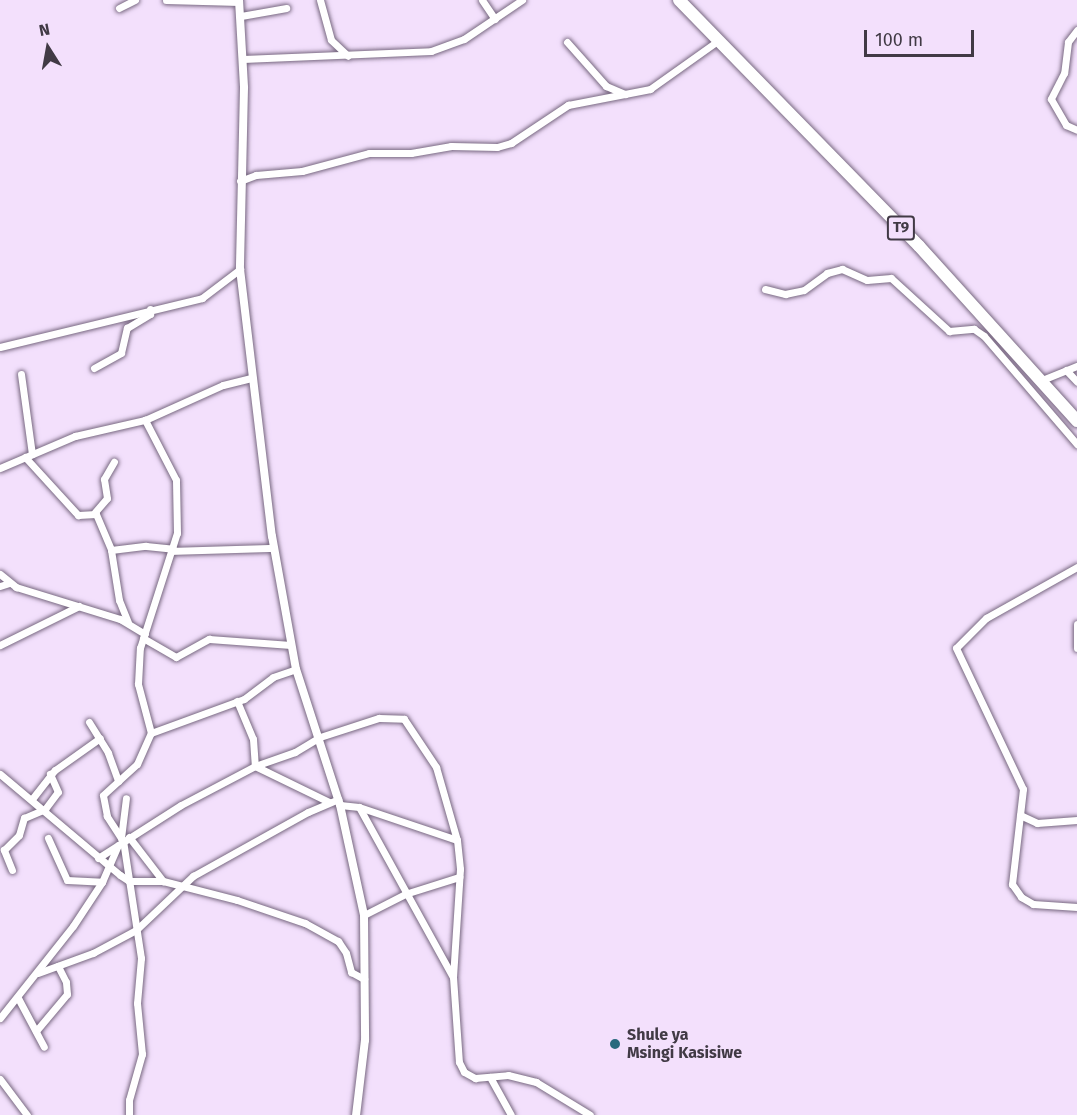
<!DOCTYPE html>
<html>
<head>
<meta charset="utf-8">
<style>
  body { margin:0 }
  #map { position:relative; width:1077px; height:1115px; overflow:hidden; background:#f3e0fc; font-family:"Fira Sans",sans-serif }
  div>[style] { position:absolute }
  .roads { filter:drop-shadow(0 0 2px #786881) drop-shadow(0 0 2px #786881) }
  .minor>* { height:7px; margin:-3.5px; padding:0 3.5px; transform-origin:3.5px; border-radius:3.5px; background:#fff }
  .tertiary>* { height:8px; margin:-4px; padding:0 4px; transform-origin:4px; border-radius:4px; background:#fff }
  .trunk>* { height:12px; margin:-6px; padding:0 6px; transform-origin:6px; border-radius:6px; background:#fff }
  .dots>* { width:16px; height:16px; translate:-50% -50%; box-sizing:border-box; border:3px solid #f3e0fc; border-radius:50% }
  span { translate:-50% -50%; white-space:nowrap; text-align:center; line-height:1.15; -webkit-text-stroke:4.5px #f3e0fc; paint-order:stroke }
  .shield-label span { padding:2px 4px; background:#f3e0fc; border:2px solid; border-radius:4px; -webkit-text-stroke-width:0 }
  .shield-label { font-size:15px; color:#413a45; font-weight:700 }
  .poi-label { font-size:16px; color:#413a45; font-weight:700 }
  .left { translate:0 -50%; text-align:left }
  .north { position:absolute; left:18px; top:18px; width:60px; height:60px; -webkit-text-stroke:4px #f3e0fc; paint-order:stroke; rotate:349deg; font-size:16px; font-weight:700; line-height:24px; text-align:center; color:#413a45 }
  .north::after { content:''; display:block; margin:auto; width:21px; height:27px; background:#413a45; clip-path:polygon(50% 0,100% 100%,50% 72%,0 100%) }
  .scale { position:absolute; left:864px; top:30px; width:110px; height:27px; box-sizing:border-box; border:3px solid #413a45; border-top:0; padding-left:8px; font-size:18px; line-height:21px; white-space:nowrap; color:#413a45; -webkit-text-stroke:4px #f3e0fc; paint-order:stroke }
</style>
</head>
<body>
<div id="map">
  <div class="roads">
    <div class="minor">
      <i style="left:166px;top:0;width:73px;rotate:1.6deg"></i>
      <i style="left:320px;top:0;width:41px;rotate:74.6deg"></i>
      <i style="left:331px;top:40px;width:23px;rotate:43deg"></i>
      <i style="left:482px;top:0;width:23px;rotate:56deg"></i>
      <i style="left:119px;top:8px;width:18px;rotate:-27deg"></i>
      <i style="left:241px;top:16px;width:46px;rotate:-10.1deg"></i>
      <i style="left:1077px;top:30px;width:15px;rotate:127deg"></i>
      <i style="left:1068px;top:42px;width:31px;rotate:97deg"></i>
      <i style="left:1064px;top:73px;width:29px;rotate:117deg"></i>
      <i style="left:1051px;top:99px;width:30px;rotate:60deg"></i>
      <i style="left:1066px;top:125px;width:12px;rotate:24deg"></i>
      <i style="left:567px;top:42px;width:59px;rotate:48.4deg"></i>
      <i style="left:606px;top:86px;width:21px;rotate:23deg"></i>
      <i style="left:243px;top:59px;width:188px;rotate:-2.4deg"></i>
      <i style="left:431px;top:51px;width:35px;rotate:-20deg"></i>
      <i style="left:464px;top:39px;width:70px;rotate:-33.9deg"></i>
      <i style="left:240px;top:181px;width:17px;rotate:-21deg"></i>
      <i style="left:256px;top:175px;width:46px;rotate:-5deg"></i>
      <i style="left:302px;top:171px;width:69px;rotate:-15deg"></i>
      <i style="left:369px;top:153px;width:42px"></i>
      <i style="left:411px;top:153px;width:41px;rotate:-9.9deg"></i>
      <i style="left:451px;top:146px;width:46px;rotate:1.2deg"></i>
      <i style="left:497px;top:147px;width:15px;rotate:-16deg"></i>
      <i style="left:511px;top:143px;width:69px;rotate:-33.7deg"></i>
      <i style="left:568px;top:105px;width:84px;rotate:-11deg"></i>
      <i style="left:650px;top:89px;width:85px;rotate:-35.4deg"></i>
      <i style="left:765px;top:289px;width:21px;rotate:14deg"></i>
      <i style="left:785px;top:294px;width:19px;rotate:-12deg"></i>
      <i style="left:804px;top:290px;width:29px;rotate:-36deg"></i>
      <i style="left:827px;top:273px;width:16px;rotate:-15deg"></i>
      <i style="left:842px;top:269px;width:27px;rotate:24deg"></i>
      <i style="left:867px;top:280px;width:24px;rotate:-5deg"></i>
      <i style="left:891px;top:278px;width:79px;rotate:42.4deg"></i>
      <i style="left:949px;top:331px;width:25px;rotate:-5deg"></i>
      <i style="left:974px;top:329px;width:12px;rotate:35deg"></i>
      <i style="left:984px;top:336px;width:143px;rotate:49.3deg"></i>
      <i style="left:0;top:347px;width:208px;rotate:-13.6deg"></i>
      <i style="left:202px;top:298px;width:48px;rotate:-37.3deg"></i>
      <i style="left:94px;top:368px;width:31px;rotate:-29deg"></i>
      <i style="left:121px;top:353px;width:26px;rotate:-77deg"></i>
      <i style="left:127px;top:328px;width:27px;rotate:-31deg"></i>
      <i style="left:150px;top:314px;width:5px;rotate:-90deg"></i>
      <i style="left:1066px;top:370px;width:16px;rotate:47deg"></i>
      <i style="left:21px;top:374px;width:81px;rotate:82.2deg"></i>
      <i style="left:1042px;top:380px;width:38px;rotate:-22deg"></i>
      <i style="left:25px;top:457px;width:79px;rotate:47.6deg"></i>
      <i style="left:78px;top:515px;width:18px;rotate:-3deg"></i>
      <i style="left:96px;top:514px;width:39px;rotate:67deg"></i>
      <i style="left:111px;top:550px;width:51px;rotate:80.9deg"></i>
      <i style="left:119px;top:600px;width:24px;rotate:68deg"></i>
      <i style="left:0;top:468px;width:82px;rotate:-23.1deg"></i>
      <i style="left:75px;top:436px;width:72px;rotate:-12.9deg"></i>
      <i style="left:145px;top:420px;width:85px;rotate:-24.2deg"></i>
      <i style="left:223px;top:385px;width:29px;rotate:-14deg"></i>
      <i style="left:95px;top:512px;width:18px;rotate:-49deg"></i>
      <i style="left:107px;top:498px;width:19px;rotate:-99deg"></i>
      <i style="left:104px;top:479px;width:20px;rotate:-60deg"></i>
      <i style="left:111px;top:550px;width:35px;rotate:-7deg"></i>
      <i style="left:146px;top:546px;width:27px;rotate:6deg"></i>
      <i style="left:172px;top:551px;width:102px;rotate:-1.7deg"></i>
      <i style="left:1077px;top:567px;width:104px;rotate:150.7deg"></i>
      <i style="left:986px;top:618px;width:42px;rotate:135deg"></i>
      <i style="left:956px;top:648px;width:156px;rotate:64.6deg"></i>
      <i style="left:1023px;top:789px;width:96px;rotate:96.6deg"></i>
      <i style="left:1012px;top:884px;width:16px;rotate:55deg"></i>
      <i style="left:1021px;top:897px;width:14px;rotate:30deg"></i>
      <i style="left:1033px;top:904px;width:44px;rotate:3.9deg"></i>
      <i style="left:0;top:574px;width:21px;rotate:39deg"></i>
      <i style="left:16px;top:587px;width:109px;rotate:17.1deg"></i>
      <i style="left:120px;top:619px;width:29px;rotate:31deg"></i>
      <i style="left:0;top:586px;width:9px;rotate:-18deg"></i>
      <i style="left:1077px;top:624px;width:24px;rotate:90deg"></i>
      <i style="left:143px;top:638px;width:38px;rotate:30deg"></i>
      <i style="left:176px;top:657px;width:38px;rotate:-29deg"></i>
      <i style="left:209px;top:639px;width:82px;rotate:4.2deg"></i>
      <i style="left:0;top:645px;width:88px;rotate:-26.3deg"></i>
      <i style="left:237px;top:701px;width:41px;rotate:67.2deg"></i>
      <i style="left:253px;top:739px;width:27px;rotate:86deg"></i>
      <i style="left:255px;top:766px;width:82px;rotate:25.9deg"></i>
      <i style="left:89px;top:722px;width:36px;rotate:58deg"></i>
      <i style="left:108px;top:753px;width:30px;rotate:70deg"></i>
      <i style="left:151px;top:733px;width:99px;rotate:-20.1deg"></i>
      <i style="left:244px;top:699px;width:36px;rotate:-37deg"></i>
      <i style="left:273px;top:677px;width:24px;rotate:-19deg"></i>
      <i style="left:0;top:774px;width:157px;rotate:40.1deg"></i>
      <i style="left:120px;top:875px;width:11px;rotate:34deg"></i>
      <i style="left:129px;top:881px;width:33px"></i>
      <i style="left:32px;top:799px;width:37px;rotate:-52deg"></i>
      <i style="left:55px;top:770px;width:55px;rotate:-35.4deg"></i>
      <i style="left:340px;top:805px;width:19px;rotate:6deg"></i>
      <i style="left:359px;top:807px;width:103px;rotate:18.6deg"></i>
      <i style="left:359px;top:807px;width:194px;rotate:61.1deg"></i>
      <i style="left:453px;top:977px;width:85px;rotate:86deg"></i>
      <i style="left:459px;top:1062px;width:11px;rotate:63deg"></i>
      <i style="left:464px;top:1072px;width:13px;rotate:29deg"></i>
      <i style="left:475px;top:1078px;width:33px;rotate:-5deg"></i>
      <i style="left:508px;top:1075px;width:29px;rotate:14deg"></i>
      <i style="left:536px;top:1082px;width:63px;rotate:31.4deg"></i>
      <i style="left:1020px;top:815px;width:19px;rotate:25deg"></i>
      <i style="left:1037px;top:823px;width:40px;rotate:-4.3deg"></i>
      <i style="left:129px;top:837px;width:56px;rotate:52.3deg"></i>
      <i style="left:163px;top:881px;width:76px;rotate:14.4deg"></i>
      <i style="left:237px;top:900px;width:72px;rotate:18.7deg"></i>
      <i style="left:305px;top:923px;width:38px;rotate:29deg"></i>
      <i style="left:338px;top:941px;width:14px;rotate:56deg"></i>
      <i style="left:346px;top:953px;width:20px;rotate:75deg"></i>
      <i style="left:351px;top:972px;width:15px;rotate:28deg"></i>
      <i style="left:48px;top:838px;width:46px;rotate:65.7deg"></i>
      <i style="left:67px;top:880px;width:35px;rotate:3deg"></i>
      <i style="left:121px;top:838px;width:40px;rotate:-82.9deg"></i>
      <i style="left:98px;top:858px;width:98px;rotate:-32.6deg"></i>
      <i style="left:181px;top:805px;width:84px;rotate:-27.8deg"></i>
      <i style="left:255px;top:766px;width:42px;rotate:-19.3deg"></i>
      <i style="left:295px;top:752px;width:29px;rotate:-31deg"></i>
      <i style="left:320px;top:737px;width:62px;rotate:-17.9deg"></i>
      <i style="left:379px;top:718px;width:25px;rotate:2deg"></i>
      <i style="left:404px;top:719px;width:58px;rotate:56.3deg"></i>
      <i style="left:436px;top:767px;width:76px;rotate:74deg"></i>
      <i style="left:457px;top:840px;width:29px;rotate:84deg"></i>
      <i style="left:460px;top:869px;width:108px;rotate:93.7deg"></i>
      <i style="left:12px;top:870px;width:22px;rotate:-112deg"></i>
      <i style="left:4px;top:850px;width:21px;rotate:-45deg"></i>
      <i style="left:19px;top:835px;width:18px;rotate:-74deg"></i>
      <i style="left:24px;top:818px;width:23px;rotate:-23deg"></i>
      <i style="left:45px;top:809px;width:21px;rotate:-53deg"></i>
      <i style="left:58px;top:792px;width:20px;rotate:-114deg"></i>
      <i style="left:364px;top:915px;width:46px;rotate:-27.1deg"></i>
      <i style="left:405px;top:894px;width:57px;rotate:-17.5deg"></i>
      <i style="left:38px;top:973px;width:59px;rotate:-20deg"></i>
      <i style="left:93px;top:953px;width:49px;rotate:-28.1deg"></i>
      <i style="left:136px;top:930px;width:79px;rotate:-43.5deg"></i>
      <i style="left:193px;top:876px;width:132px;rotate:-29.1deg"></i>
      <i style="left:308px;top:812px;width:33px;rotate:-23deg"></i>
      <i style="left:18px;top:998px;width:55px;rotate:62deg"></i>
      <i style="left:0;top:1018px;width:117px;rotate:-51.6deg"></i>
      <i style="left:73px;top:926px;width:53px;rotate:-56.6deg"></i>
      <i style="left:102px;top:882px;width:40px;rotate:-66.6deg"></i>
      <i style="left:36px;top:1031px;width:48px;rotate:-50deg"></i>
      <i style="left:67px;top:994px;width:12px;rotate:-95deg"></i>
      <i style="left:66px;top:982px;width:18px;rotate:-117deg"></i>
      <i style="left:490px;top:1077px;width:43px;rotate:61.1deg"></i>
      <i style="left:0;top:1079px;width:45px;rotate:53.1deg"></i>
      <i style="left:129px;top:1115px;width:15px;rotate:-90deg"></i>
      <i style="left:129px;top:1100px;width:48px;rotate:-74.2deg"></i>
      <i style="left:142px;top:1054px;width:51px;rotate:-95.6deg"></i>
      <i style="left:137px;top:1003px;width:45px;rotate:-84.9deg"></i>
      <i style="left:141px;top:958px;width:118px;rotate:-98.7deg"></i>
      <i style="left:123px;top:841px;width:30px;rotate:-123deg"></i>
      <i style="left:107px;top:816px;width:21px;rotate:-101deg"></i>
      <i style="left:103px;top:795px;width:46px;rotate:-42.4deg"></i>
      <i style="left:137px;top:764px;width:34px;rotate:-66deg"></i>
      <i style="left:151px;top:733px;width:51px;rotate:-104.9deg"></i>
      <i style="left:138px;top:684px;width:36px;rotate:-87deg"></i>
      <i style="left:140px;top:648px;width:121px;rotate:-72.2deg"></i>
      <i style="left:177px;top:533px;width:53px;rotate:-91.1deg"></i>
      <i style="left:176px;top:480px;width:68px;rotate:-117.3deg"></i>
    </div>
    <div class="tertiary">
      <i style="left:239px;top:0;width:88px;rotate:86.7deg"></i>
      <i style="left:244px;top:88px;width:181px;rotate:91.3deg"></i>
      <i style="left:240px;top:269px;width:269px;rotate:83.2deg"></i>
      <i style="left:272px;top:536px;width:135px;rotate:79.8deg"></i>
      <i style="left:296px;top:669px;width:143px;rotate:72.1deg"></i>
      <i style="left:340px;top:805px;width:113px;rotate:77.7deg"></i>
      <i style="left:364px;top:915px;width:125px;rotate:89.5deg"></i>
      <i style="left:365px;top:1040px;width:76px;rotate:96.8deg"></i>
    </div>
    <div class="trunk">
      <i style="left:679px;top:0;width:344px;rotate:45.7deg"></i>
      <i style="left:919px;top:246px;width:236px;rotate:47.9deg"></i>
    </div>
  </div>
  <div class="dots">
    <i style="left:615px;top:1044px;background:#28697d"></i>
  </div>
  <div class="shield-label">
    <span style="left:901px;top:228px">T9</span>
  </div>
  <div class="poi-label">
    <span class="left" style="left:627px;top:1044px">Shule ya<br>Msingi Kasisiwe</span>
  </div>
  <div class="north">N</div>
  <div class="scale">100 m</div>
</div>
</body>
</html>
